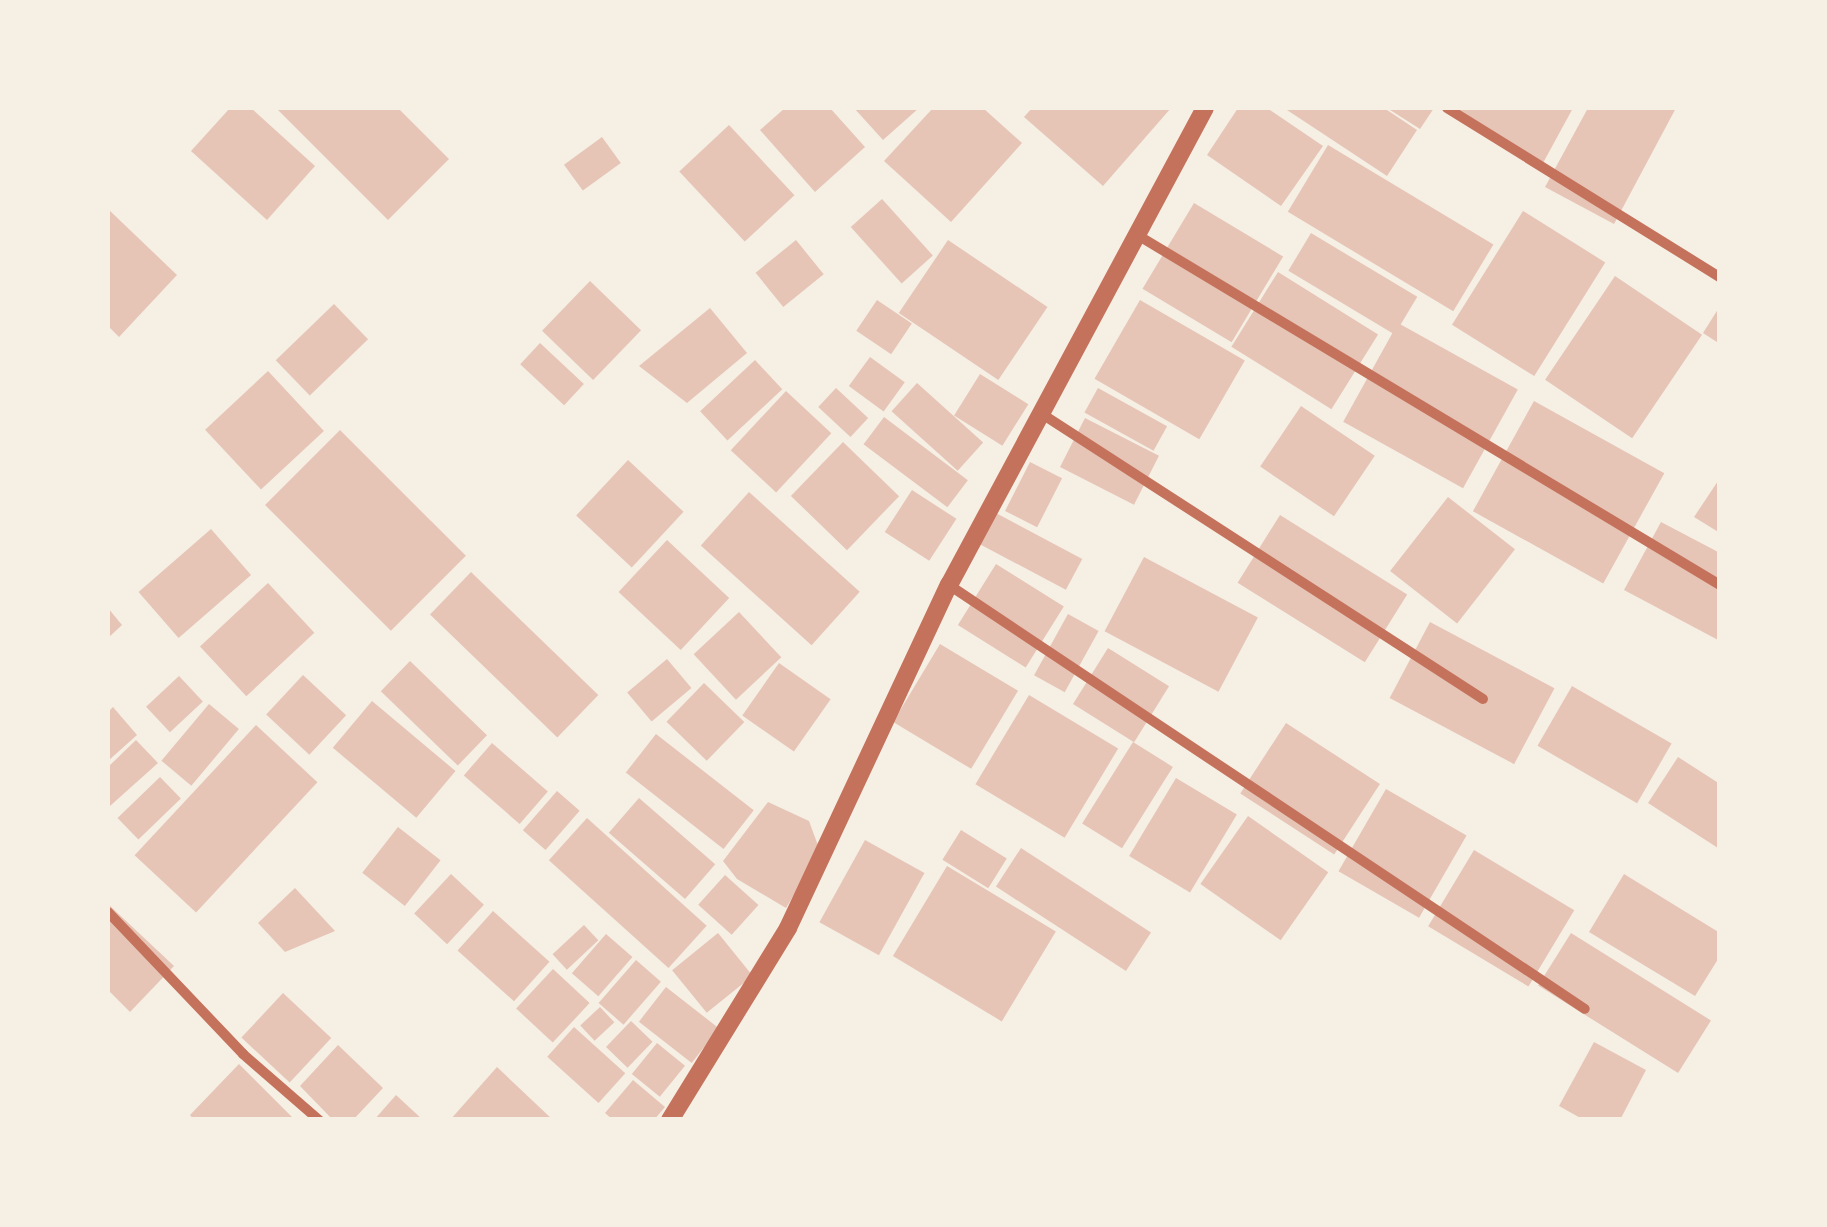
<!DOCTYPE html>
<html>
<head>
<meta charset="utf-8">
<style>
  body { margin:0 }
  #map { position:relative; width:1827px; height:1227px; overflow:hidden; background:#f6efe4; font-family:"DejaVu Sans",sans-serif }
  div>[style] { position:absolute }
  .building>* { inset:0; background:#e6c5b7; transform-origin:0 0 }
  .minor>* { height:10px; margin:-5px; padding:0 5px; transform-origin:5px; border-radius:5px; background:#c5725c }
  .tertiary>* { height:18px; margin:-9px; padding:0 9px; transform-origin:9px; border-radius:9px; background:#c5725c }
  span { translate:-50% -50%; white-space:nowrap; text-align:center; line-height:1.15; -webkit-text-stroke:9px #f6efe4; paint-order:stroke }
  .frame { position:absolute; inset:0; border:110px solid #f6efe4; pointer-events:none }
</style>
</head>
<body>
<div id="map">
  <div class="building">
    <i style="clip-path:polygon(230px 108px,251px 108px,315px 166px,267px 220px,191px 151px)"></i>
    <i style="clip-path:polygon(276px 108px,398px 108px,449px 159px,388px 220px)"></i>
    <i style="clip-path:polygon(785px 108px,830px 108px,865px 147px,815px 192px,760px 130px)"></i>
    <i style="clip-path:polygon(854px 108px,919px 108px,883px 140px)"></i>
    <i style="clip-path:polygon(933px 108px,983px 108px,1022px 143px,951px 222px,884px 161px)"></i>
    <i style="clip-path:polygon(1032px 108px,1171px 108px,1103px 186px,1024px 117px)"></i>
    <i style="clip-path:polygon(1238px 108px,1267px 108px,1323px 146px,1281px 206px,1207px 155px)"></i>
    <i style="clip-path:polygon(1284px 108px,1384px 108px,1417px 130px,1387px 176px)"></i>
    <i style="clip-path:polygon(1387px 108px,1434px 108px,1420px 129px)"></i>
    <i style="clip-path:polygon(1450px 108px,1573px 108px,1543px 163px)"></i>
    <i style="clip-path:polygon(1588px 108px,1676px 108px,1614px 224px,1545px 187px)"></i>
    <i style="left:729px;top:125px;width:96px;height:68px;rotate:47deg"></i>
    <i style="left:602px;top:137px;width:32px;height:47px;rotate:54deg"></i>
    <i style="left:1328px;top:145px;width:193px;height:78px;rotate:31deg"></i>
    <i style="left:882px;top:199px;width:76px;height:42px;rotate:48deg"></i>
    <i style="left:1194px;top:203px;width:104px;height:100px;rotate:31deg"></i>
    <i style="clip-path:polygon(108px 209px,177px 275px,119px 337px,108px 326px)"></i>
    <i style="left:1523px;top:211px;width:97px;height:134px;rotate:32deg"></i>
    <i style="left:1311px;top:233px;width:124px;height:44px;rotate:31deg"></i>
    <i style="left:796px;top:240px;width:44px;height:52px;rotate:51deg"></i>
    <i style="left:948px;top:240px;width:120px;height:88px;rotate:34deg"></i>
    <i style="left:1278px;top:272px;width:118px;height:88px;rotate:32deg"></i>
    <i style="left:1615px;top:276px;width:105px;height:125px;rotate:34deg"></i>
    <i style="left:590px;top:281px;width:71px;height:69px;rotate:44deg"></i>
    <i style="left:877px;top:300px;width:42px;height:37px;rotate:34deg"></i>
    <i style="left:1140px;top:300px;width:121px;height:91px;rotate:30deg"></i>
    <i style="left:334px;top:304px;width:49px;height:81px;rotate:46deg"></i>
    <i style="clip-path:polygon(1720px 306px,1720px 344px,1703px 333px)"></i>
    <i style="clip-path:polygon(710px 308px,747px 353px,687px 403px,639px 366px)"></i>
    <i style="left:1398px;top:323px;width:137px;height:113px;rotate:29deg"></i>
    <i style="left:540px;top:343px;width:60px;height:29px;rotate:43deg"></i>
    <i style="left:870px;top:357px;width:43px;height:36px;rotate:36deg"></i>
    <i style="left:755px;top:360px;width:40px;height:75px;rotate:47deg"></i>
    <i style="left:268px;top:371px;width:82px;height:86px;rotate:47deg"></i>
    <i style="left:980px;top:374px;width:57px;height:49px;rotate:32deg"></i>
    <i style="left:917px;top:383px;width:89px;height:38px;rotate:42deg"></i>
    <i style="left:836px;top:388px;width:44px;height:26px;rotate:43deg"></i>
    <i style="left:1098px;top:388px;width:79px;height:28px;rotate:29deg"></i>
    <i style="left:786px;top:391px;width:62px;height:81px;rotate:43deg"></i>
    <i style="left:1534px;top:401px;width:149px;height:126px;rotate:29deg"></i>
    <i style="left:1301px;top:406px;width:89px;height:73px;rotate:34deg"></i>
    <i style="left:884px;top:417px;width:105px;height:34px;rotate:37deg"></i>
    <i style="left:1085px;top:418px;width:83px;height:55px;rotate:27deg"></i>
    <i style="left:340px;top:430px;width:178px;height:106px;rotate:45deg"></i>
    <i style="left:843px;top:442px;width:78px;height:75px;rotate:44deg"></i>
    <i style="left:628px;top:460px;width:76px;height:76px;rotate:43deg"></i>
    <i style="left:1030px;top:462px;width:36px;height:55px;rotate:27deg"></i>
    <i style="clip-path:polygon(1720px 478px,1720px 533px,1694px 517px)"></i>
    <i style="left:912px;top:490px;width:53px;height:50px;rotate:33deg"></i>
    <i style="left:749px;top:492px;width:149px;height:72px;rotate:42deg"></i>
    <i style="left:1448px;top:497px;width:85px;height:94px;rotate:38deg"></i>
    <i style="left:994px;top:512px;width:100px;height:35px;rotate:28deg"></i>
    <i style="left:1280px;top:515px;width:150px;height:80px;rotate:32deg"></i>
    <i style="clip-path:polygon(1661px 522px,1720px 553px,1720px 641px,1624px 590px)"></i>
    <i style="left:211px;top:529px;width:61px;height:96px;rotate:49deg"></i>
    <i style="left:667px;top:540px;width:85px;height:71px;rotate:43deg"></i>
    <i style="left:1144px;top:557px;width:129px;height:84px;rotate:28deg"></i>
    <i style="left:996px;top:564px;width:80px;height:72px;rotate:32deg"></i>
    <i style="left:471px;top:572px;width:177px;height:59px;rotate:44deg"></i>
    <i style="left:268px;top:583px;width:68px;height:93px;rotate:47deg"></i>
    <i style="clip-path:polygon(108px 608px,122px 625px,108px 638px)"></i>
    <i style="left:739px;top:612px;width:62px;height:62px;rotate:47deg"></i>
    <i style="left:1068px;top:614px;width:35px;height:70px;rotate:29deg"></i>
    <i style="left:1430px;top:622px;width:141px;height:86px;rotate:28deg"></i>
    <i style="left:940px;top:644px;width:91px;height:91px;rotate:31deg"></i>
    <i style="left:1108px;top:648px;width:72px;height:66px;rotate:32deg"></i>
    <i style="left:667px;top:659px;width:38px;height:52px;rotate:50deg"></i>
    <i style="left:410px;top:661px;width:107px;height:42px;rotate:44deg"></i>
    <i style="left:779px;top:663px;width:63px;height:64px;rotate:35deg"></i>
    <i style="left:303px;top:675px;width:59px;height:54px;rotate:43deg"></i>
    <i style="left:179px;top:676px;width:35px;height:45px;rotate:47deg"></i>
    <i style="left:704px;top:683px;width:56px;height:54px;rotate:44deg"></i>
    <i style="left:1572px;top:686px;width:115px;height:69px;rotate:30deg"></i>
    <i style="left:1029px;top:695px;width:104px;height:104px;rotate:31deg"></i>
    <i style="left:372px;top:701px;width:109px;height:61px;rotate:40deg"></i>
    <i style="left:209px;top:704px;width:39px;height:74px;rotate:40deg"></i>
    <i style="clip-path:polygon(113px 707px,137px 735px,108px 761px,108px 712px)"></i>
    <i style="left:1286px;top:723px;width:112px;height:84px;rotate:33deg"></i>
    <i style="left:256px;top:725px;width:84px;height:178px;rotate:43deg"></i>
    <i style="left:656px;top:734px;width:124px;height:49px;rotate:38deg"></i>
    <i style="clip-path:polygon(136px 740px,158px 763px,110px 806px,108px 767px)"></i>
    <i style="left:1133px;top:742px;width:47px;height:96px;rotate:32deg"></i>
    <i style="left:492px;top:743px;width:74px;height:43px;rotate:41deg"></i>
    <i style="clip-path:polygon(1678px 757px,1720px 784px,1718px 848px,1648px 803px)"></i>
    <i style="left:160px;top:777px;width:30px;height:59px;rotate:46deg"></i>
    <i style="left:1176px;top:778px;width:71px;height:91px;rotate:31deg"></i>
    <i style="left:1386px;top:789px;width:93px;height:95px;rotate:30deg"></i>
    <i style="left:557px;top:791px;width:30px;height:52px;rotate:41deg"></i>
    <i style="left:639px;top:798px;width:101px;height:46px;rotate:41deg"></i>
    <i style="clip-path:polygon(768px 802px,809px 821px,820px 851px,786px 908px,737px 879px,723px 861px)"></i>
    <i style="left:1248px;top:816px;width:98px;height:83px;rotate:35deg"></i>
    <i style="left:587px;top:818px;width:161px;height:57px;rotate:42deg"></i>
    <i style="left:398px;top:827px;width:54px;height:58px;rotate:38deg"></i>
    <i style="left:961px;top:830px;width:54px;height:35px;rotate:32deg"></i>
    <i style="left:865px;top:840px;width:68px;height:94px;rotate:29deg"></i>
    <i style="left:1021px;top:848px;width:155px;height:46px;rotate:33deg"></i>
    <i style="left:1474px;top:850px;width:117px;height:89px;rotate:31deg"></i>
    <i style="left:947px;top:866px;width:127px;height:105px;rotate:31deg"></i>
    <i style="left:451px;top:874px;width:45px;height:54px;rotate:43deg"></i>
    <i style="clip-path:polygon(1624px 874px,1720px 933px,1720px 956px,1695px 996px,1589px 932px)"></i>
    <i style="left:725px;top:875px;width:45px;height:40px;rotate:42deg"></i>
    <i style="clip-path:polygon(295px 888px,335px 931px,285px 952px,258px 923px)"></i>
    <i style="clip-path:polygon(108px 904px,174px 966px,130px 1012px,108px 990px)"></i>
    <i style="left:493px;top:911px;width:76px;height:53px;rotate:42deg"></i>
    <i style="left:584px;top:925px;width:21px;height:43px;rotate:47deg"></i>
    <i style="left:718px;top:933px;width:55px;height:59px;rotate:51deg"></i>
    <i style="left:1571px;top:933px;width:165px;height:62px;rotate:32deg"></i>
    <i style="left:606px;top:934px;width:35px;height:52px;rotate:41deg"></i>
    <i style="left:636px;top:960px;width:33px;height:57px;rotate:41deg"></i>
    <i style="left:553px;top:969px;width:50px;height:54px;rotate:43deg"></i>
    <i style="left:666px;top:987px;width:67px;height:44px;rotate:38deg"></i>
    <i style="left:283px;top:993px;width:66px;height:61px;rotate:43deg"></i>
    <i style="left:600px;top:1007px;width:21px;height:27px;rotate:47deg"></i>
    <i style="left:631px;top:1021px;width:30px;height:36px;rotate:44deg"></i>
    <i style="left:574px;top:1027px;width:69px;height:40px;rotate:42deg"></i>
    <i style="clip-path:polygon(1594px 1042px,1646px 1070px,1620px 1120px,1584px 1120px,1559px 1106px)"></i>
    <i style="left:657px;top:1043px;width:36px;height:40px;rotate:39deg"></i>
    <i style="clip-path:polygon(338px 1045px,383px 1088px,353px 1120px,333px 1120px,300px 1086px)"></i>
    <i style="clip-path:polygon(239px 1064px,295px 1120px,194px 1120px,190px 1115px)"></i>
    <i style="clip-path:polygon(497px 1067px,553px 1120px,450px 1120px)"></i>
    <i style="clip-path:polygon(633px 1080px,665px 1107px,654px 1120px,613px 1120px,605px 1113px)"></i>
    <i style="clip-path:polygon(396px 1095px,423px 1120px,374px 1120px)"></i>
  </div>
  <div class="minor">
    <i style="left:1447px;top:108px;width:321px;rotate:31.8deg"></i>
    <i style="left:1139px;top:236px;width:678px;rotate:30.99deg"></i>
    <i style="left:1042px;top:414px;width:525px;rotate:32.87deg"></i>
    <i style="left:949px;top:585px;width:764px;rotate:33.69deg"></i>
    <i style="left:108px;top:912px;width:196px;rotate:46.4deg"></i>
    <i style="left:243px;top:1054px;width:101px;rotate:41deg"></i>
  </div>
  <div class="tertiary">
    <i style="left:670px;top:1120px;width:225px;rotate:-58.4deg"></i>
    <i style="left:788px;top:928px;width:379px;rotate:-64.9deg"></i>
    <i style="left:949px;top:585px;width:541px;rotate:-61.78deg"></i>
  </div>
  <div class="frame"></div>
</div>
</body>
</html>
